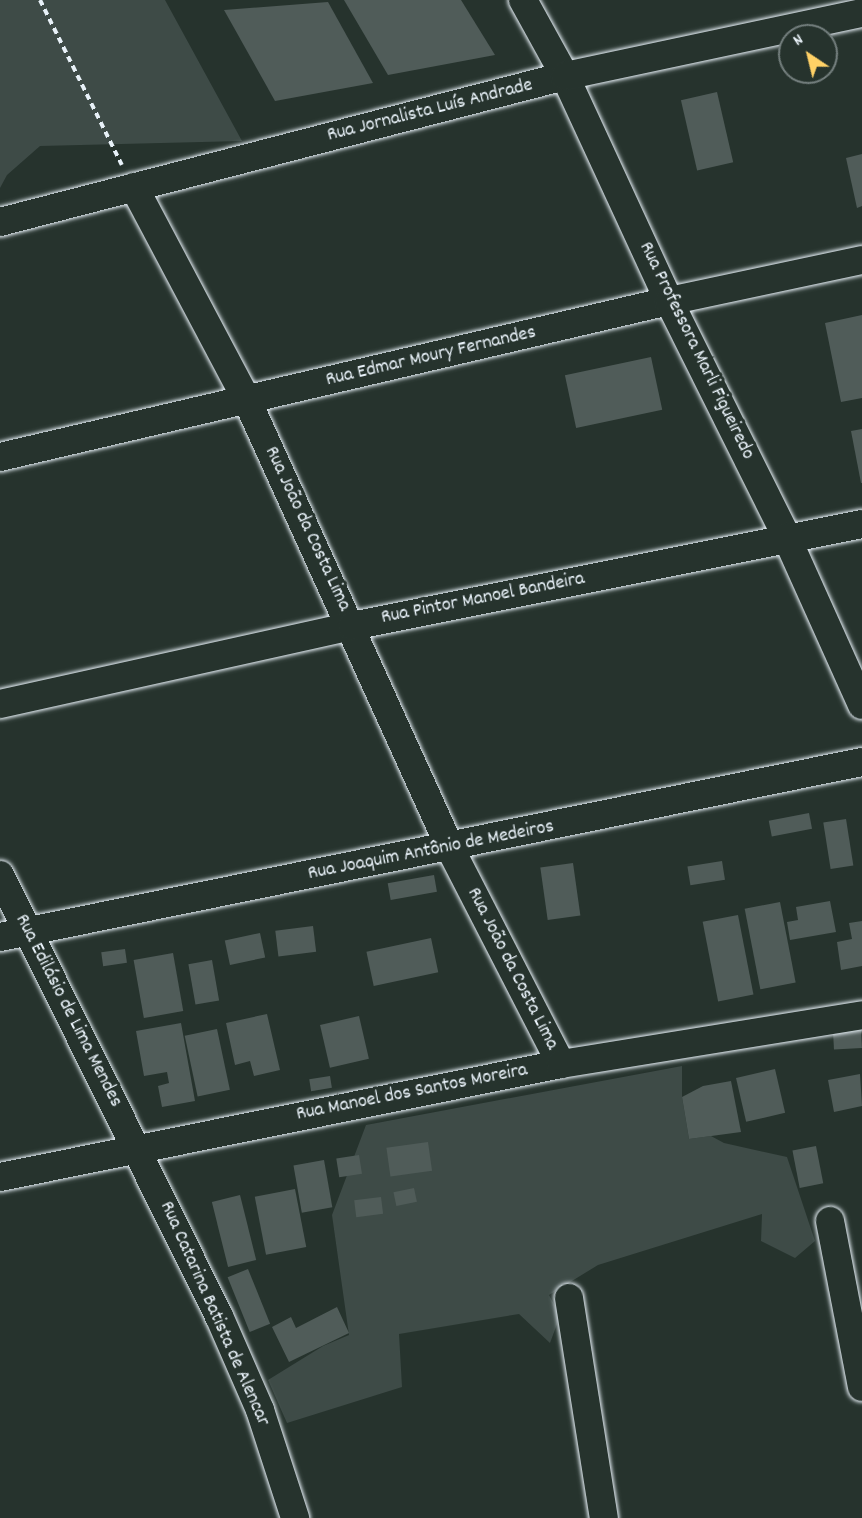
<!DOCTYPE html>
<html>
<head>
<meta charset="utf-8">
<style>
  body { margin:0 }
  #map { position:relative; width:862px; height:1518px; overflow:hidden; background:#26332d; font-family:Dekko,sans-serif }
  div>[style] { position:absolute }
  .green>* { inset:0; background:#3e4b47 }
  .building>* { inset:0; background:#505c59; transform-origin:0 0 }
  .path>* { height:4px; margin-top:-2px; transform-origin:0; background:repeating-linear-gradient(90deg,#e8f1f8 0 6px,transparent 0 10.5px) }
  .roads { filter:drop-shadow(0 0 2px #e8f1f8) drop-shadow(0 0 2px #e8f1f8) }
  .minor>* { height:28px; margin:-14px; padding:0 14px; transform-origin:14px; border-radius:14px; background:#26332d }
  span { translate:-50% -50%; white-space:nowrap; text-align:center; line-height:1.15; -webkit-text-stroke:6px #26332d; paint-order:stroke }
  .street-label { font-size:20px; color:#e8f1f8 }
  .north { position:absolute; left:778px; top:24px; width:60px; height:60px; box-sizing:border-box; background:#26332d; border:2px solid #747f7e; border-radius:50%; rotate:325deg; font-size:16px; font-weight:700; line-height:24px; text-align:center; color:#e8f1f8 }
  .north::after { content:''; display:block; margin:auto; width:21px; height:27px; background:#ffd166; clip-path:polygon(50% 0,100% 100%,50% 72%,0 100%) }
</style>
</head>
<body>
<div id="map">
  <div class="green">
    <i style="clip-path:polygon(0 0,165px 0,242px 141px,40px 146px,7px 175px,0 188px)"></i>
    <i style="clip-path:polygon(682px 1066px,682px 1097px,689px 1139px,711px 1136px,724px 1143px,787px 1157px,815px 1241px,795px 1258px,761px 1241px,762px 1214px,598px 1265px,549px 1295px,560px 1316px,550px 1343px,519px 1314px,399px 1334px,402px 1387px,287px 1423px,268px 1380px,323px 1346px,349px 1335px,332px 1215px,366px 1125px)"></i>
  </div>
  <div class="building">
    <i style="clip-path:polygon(344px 0,461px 0,495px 55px,388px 75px)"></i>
    <i style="clip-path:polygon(328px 2px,373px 83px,275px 101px,224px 10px)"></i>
    <i style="left:717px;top:92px;width:72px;height:37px;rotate:77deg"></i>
    <i style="clip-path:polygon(862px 154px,862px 206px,857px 208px,846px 158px)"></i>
    <i style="clip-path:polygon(862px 315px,862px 398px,841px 402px,825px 323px)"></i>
    <i style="left:651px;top:357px;width:54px;height:88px;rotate:78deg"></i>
    <i style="clip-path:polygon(862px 429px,862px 483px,861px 483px,851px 431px)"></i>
    <i style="left:809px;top:813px;width:16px;height:41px;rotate:79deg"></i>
    <i style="left:846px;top:819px;width:47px;height:23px;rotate:81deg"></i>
    <i style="left:722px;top:861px;width:19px;height:35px;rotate:81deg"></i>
    <i style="left:573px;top:863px;width:53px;height:33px;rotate:82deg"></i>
    <i style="left:434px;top:875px;width:17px;height:47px;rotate:80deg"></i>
    <i style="clip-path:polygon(830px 901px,836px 932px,790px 940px,787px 922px,798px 920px,796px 907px)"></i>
    <i style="left:780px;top:902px;width:82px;height:36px;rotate:79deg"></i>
    <i style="left:738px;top:915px;width:81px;height:36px;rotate:79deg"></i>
    <i style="clip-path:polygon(862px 921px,862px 966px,841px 970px,837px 942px,852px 939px,849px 923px)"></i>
    <i style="left:313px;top:926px;width:26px;height:38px;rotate:83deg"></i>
    <i style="left:260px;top:933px;width:25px;height:36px;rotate:78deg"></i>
    <i style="left:431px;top:938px;width:35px;height:66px;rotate:78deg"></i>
    <i style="left:125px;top:949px;width:14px;height:24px;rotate:82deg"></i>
    <i style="left:173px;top:953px;width:59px;height:40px;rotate:80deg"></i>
    <i style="left:212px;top:960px;width:41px;height:24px;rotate:80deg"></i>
    <i style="clip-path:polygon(267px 1014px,280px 1070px,254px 1076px,250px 1061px,235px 1065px,226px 1023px)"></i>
    <i style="left:359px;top:1016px;width:44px;height:40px;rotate:77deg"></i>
    <i style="clip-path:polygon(181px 1023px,195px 1101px,162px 1107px,158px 1086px,169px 1083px,167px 1072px,144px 1076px,136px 1031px)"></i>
    <i style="left:217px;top:1029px;width:62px;height:33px;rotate:78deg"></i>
    <i style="left:861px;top:1030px;width:18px;height:28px;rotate:87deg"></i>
    <i style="left:775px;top:1069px;width:45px;height:40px;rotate:77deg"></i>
    <i style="clip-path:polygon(860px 1074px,862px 1106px,834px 1112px,828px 1080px)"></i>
    <i style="left:330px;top:1076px;width:12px;height:21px;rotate:81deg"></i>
    <i style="clip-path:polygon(731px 1081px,741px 1132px,689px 1139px,682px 1097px,703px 1086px)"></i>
    <i style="left:428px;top:1142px;width:29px;height:42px;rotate:82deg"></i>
    <i style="left:816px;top:1146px;width:38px;height:24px;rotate:79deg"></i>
    <i style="left:359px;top:1155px;width:19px;height:23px;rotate:81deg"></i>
    <i style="left:324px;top:1160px;width:48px;height:31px;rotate:80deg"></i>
    <i style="left:414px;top:1188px;width:14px;height:21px;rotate:78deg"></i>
    <i style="left:295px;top:1189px;width:59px;height:41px;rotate:79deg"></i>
    <i style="left:240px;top:1195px;width:67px;height:29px;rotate:76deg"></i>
    <i style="left:381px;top:1197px;width:17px;height:27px;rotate:83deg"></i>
    <i style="left:248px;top:1269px;width:59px;height:22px;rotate:68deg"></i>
    <i style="clip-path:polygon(337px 1307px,349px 1333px,289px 1362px,272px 1327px,291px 1317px,296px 1328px)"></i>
  </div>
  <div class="path">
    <i style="left:40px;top:0;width:184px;rotate:63.6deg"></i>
  </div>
  <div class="roads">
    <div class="minor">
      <i style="left:523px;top:0;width:87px;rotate:61.1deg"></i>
      <i style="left:565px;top:76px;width:248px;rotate:65.2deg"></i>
      <i style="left:669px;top:301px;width:265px;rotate:63.5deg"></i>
      <i style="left:787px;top:538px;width:183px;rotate:65.8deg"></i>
      <i style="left:134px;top:187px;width:241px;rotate:62.1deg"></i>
      <i style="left:247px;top:400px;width:492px;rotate:65.6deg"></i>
      <i style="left:450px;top:848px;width:243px;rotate:62.8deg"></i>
      <i style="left:0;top:222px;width:584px;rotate:-14.49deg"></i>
      <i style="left:565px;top:76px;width:304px;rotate:-12deg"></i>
      <i style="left:0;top:457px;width:687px;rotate:-13.13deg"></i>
      <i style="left:669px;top:301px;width:197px;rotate:-12deg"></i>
      <i style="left:0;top:704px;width:361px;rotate:-12.5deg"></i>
      <i style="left:352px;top:626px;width:520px;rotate:-11.31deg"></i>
      <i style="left:0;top:875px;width:492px;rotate:63.6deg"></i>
      <i style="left:219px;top:1316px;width:103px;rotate:66.4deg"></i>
      <i style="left:260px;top:1410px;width:114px;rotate:72deg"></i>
      <i style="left:0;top:937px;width:880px;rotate:-11.48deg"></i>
      <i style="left:0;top:1177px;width:572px;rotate:-11.39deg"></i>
      <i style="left:561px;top:1064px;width:305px;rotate:-9.2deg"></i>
      <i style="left:830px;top:1221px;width:169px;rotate:79.1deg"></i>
      <i style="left:569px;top:1298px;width:223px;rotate:81deg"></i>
    </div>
  </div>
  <div class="street-label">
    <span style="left:430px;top:111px;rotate:-14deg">Rua Jornalista Luís Andrade</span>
    <span style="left:696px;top:351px;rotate:64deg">Rua Professora Marli Figueiredo</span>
    <span style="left:431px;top:357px;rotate:-13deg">Rua Edmar Moury Fernandes</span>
    <span style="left:307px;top:529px;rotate:65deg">Rua João da Costa Lima</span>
    <span style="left:483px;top:599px;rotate:-11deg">Rua Pintor Manoel Bandeira</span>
    <span style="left:431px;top:851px;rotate:-11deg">Rua Joaquim Antônio de Medeiros</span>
    <span style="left:512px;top:969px;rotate:63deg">Rua João da Costa Lima</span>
    <span style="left:68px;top:1011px;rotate:63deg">Rua Edilásio de Lima Mendes</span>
    <span style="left:412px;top:1093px;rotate:-11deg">Rua Manoel dos Santos Moreira</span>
    <span style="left:214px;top:1314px;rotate:66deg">Rua Catarina Batista de Alencar</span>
  </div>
  <div class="north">N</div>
</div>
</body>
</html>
